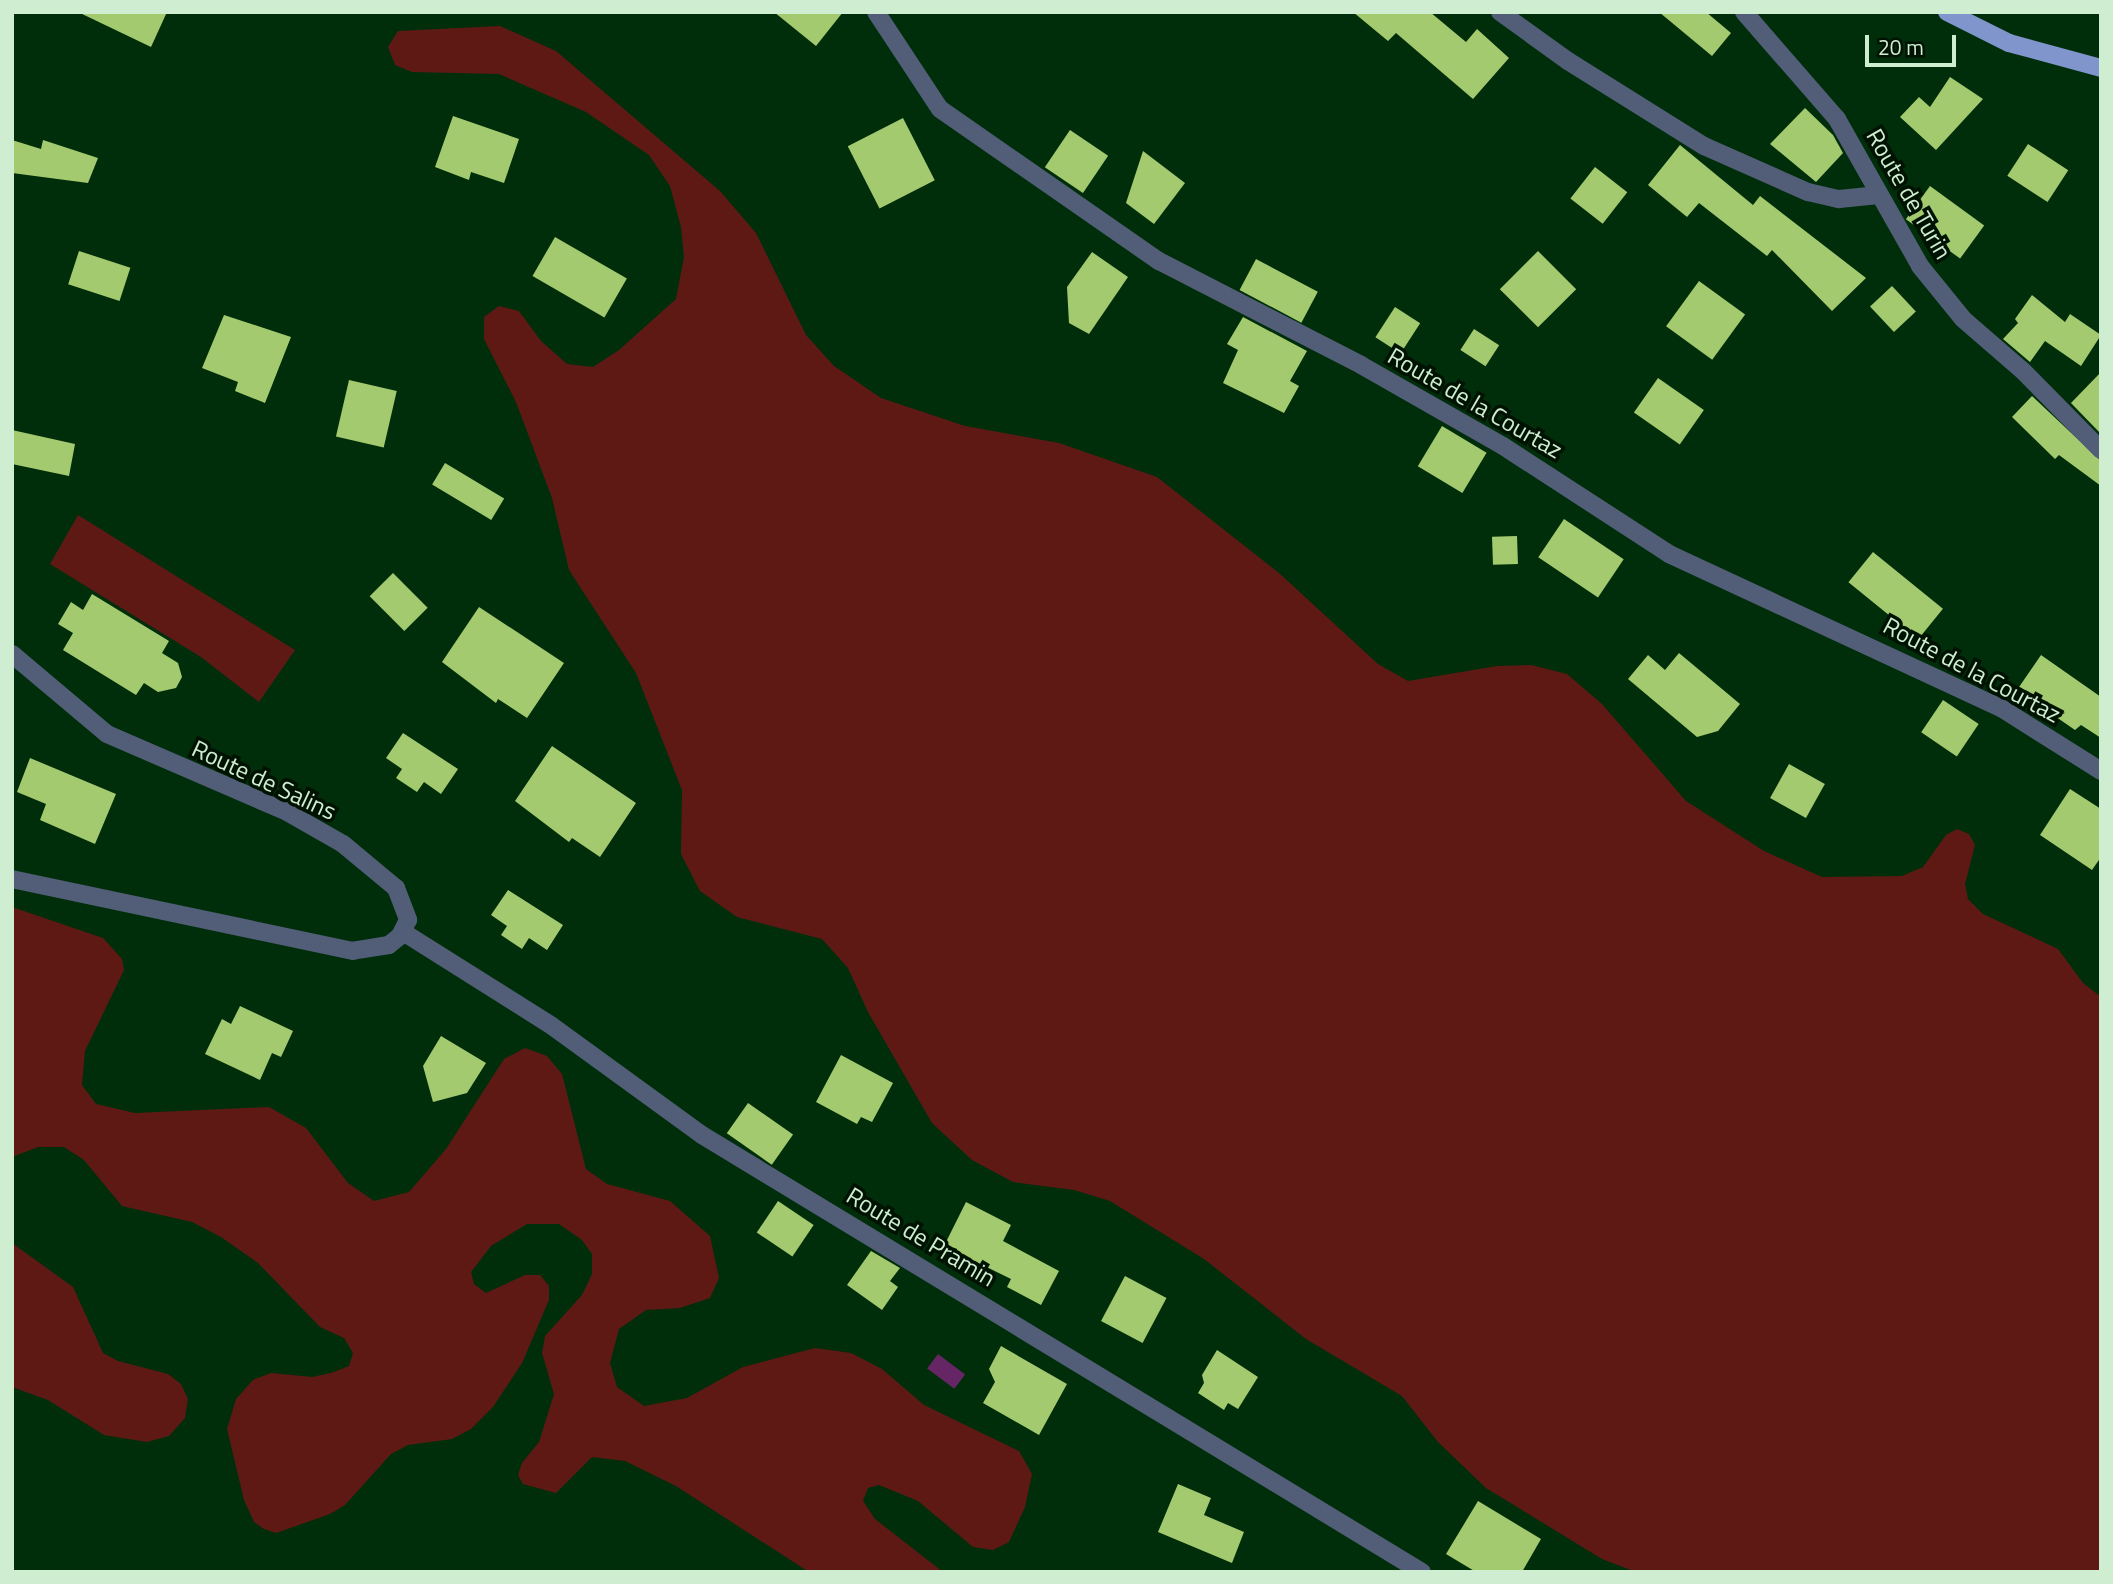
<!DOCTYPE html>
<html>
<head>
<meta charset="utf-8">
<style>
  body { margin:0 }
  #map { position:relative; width:2113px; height:1584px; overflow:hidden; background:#002e0a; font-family:"Titillium Web",sans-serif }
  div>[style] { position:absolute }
  .green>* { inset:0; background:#5f1915 }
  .water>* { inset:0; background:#662666; transform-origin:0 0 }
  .building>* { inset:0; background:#a4ca70; transform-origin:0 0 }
  .minor>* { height:18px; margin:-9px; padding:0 9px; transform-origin:9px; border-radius:9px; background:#525d78 }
  .major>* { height:18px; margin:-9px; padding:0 9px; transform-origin:9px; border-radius:9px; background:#7f95cc }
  span { translate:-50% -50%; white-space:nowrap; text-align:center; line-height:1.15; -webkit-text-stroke:7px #001302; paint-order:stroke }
  .street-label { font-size:24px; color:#cfeed1 }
  .frame { position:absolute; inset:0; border:14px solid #cfeed1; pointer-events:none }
  .scale { position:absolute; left:1865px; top:35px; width:91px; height:32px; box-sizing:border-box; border:4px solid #cfeed1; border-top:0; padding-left:9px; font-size:21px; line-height:24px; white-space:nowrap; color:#cfeed1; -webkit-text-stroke:5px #001302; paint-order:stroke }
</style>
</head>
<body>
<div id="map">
  <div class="green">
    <i style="clip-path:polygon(500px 26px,556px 51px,720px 191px,756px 233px,806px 335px,834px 366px,881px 398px,965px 426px,1059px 443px,1157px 477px,1279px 573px,1378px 664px,1408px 681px,1497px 666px,1531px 665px,1567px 674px,1602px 704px,1686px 801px,1764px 851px,1822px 877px,1902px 876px,1923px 867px,1946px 835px,1957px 829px,1969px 834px,1975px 845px,1965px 884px,1968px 899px,1983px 914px,2058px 949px,2083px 983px,2101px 997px,2101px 1572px,1636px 1572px,1602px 1559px,1486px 1488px,1438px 1442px,1402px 1396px,1306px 1339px,1204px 1259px,1110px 1201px,1074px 1190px,1013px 1182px,972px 1160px,932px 1123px,868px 1012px,848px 968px,822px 939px,737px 917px,700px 891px,681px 854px,682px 790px,636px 673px,569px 570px,552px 498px,516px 402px,484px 339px,484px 317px,499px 306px,519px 311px,541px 341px,567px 364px,593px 367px,619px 350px,676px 299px,684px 257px,681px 227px,670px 186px,649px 155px,586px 112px,499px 74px,412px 72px,395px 65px,388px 47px,398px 31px)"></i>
    <i style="clip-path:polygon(78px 515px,295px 650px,259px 702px,201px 657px,50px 564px)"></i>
    <i style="clip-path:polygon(12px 907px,103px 938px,122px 959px,124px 970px,85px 1051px,82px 1085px,96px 1104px,135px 1113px,269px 1107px,306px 1128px,348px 1183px,374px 1201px,409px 1192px,446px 1149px,504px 1059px,525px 1048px,547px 1056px,562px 1074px,586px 1169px,607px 1184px,670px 1201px,710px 1236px,719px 1278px,710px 1298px,680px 1308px,646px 1310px,619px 1329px,610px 1363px,617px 1387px,644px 1406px,687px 1398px,743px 1367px,815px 1348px,851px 1353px,882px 1369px,924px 1405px,1019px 1451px,1032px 1474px,1025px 1507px,1009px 1542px,993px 1550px,973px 1547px,918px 1501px,879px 1485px,868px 1488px,863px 1501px,875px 1519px,943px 1572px,809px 1572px,676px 1486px,625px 1461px,592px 1457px,556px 1493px,523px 1484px,518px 1475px,522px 1463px,539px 1442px,554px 1394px,542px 1353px,545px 1336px,582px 1295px,592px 1274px,592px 1254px,582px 1240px,559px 1224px,527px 1224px,491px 1246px,471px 1272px,474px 1284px,486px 1293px,525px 1275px,540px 1275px,549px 1286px,549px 1300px,522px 1363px,493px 1407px,471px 1429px,452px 1439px,408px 1445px,391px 1454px,345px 1505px,330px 1514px,276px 1533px,264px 1529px,254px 1522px,244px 1500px,227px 1429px,236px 1399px,253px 1380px,271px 1373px,312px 1377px,331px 1373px,349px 1366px,353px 1353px,344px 1338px,320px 1327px,258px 1263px,221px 1237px,192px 1222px,122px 1206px,84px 1160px,64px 1147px,38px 1147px,12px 1157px)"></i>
    <i style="clip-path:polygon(12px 1243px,73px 1287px,103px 1353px,118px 1361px,168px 1374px,181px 1384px,188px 1399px,185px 1418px,169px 1436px,147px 1442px,104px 1435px,48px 1400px,12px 1387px)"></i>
  </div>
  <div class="water">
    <i style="left:938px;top:1354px;width:34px;height:18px;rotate:37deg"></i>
  </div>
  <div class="building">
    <i style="clip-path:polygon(78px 12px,167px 12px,151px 47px)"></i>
    <i style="clip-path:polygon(774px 12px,843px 12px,816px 46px)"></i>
    <i style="clip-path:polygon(1353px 12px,1430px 12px,1466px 42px,1477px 29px,1509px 58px,1473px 99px,1396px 33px,1388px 41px)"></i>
    <i style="clip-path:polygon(1659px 12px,1706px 12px,1731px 33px,1712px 56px)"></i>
    <i style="clip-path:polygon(1950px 77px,1983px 99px,1936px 150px,1900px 117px,1919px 97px,1930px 107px)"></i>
    <i style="clip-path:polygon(1805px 108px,1833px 135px,1843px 153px,1816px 182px,1770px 144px)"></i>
    <i style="clip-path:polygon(453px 116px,519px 139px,504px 183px,471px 172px,469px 180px,435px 167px)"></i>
    <i style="left:903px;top:118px;width:70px;height:62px;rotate:63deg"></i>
    <i style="left:1070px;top:130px;width:46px;height:45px;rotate:34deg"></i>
    <i style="clip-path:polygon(12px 140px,41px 149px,43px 140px,98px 158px,88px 183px,12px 173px)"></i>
    <i style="left:2028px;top:144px;width:48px;height:38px;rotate:33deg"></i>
    <i style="clip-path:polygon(1680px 145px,1753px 205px,1760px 196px,1866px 278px,1832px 311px,1772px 250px,1767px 256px,1699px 203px,1687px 217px,1648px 185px)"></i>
    <i style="clip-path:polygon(1143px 151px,1185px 183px,1154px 224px,1126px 203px)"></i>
    <i style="left:1595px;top:167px;width:41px;height:40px;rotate:38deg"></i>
    <i style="left:1930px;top:186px;width:67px;height:41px;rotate:36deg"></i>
    <i style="left:555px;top:237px;width:83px;height:45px;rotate:30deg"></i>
    <i style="left:79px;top:251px;width:54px;height:35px;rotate:18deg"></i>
    <i style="left:1538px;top:251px;width:54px;height:54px;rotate:45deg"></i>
    <i style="clip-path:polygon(1092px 252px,1128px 277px,1089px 334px,1069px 323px,1067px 287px)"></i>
    <i style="left:1256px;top:259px;width:70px;height:35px;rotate:28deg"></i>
    <i style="left:1699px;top:281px;width:57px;height:56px;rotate:36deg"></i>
    <i style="left:1892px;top:286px;width:35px;height:30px;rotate:47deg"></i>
    <i style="clip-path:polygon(2032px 295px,2065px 322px,2070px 314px,2101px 335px,2081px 366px,2045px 341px,2030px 362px,2003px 339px,2018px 323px,2015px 319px)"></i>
    <i style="left:1395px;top:307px;width:30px;height:36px;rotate:33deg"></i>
    <i style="clip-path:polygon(224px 315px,291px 337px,265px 403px,235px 391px,238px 382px,202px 368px)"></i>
    <i style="clip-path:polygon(1243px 317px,1307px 351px,1290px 381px,1299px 386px,1284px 413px,1223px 383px,1238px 350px,1227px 344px)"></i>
    <i style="left:1474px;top:329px;width:30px;height:25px;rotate:33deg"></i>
    <i style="clip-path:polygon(2101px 372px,2101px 434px,2071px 403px)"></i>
    <i style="left:1658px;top:378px;width:56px;height:42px;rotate:35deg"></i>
    <i style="left:349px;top:380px;width:49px;height:58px;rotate:13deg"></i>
    <i style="clip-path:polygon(2032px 396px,2101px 461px,2101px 486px,2059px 455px,2055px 459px,2012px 417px)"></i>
    <i style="left:1442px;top:426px;width:52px;height:47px;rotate:31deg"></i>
    <i style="clip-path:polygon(12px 430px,75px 444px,69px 476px,12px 464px)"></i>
    <i style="left:445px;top:463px;width:69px;height:25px;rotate:31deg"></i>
    <i style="left:1564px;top:519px;width:72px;height:46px;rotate:34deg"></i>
    <i style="left:1517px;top:536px;width:28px;height:25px;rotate:88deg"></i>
    <i style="left:1873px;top:552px;width:90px;height:39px;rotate:39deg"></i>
    <i style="left:393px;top:573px;width:49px;height:33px;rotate:45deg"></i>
    <i style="clip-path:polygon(92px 594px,169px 641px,162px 653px,178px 663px,182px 677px,176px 688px,158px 692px,144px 683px,136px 695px,63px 650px,73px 633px,58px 624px,71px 602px,83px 610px)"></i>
    <i style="clip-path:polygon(479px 607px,564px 663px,527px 718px,498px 699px,496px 703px,442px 662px)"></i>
    <i style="clip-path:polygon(1679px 653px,1740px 704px,1718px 731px,1697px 737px,1628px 679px,1648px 655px,1665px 670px)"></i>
    <i style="clip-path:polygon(2041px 655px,2101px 697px,2101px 738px,2081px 725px,2075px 730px,2017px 690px)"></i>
    <i style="left:1943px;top:700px;width:43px;height:39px;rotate:34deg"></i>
    <i style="clip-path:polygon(403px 733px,458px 769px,441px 794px,424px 782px,417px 792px,396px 778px,402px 769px,386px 758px)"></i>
    <i style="clip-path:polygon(552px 746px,636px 803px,600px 857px,572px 838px,569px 842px,515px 801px)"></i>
    <i style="clip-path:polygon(30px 758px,116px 794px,95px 844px,40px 820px,46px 804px,17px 792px)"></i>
    <i style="left:1789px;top:764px;width:41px;height:39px;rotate:29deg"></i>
    <i style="clip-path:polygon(2070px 789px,2101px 809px,2101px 857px,2092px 870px,2040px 835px)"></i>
    <i style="clip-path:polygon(508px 890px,563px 925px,547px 950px,529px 938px,522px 949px,501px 935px,507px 926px,491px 915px)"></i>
    <i style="clip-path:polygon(240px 1006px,293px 1031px,281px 1057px,272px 1053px,260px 1080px,205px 1054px,222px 1019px,231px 1024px)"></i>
    <i style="clip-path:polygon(441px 1036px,486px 1063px,467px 1093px,433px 1102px,423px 1066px)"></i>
    <i style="clip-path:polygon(841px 1055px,893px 1083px,872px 1122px,861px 1117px,857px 1124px,816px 1102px)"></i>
    <i style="left:748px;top:1103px;width:55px;height:37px;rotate:35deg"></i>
    <i style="left:778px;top:1201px;width:43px;height:38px;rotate:34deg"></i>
    <i style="clip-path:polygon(966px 1202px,1011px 1225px,1003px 1241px,1059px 1271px,1041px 1305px,1007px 1287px,1011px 1279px,944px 1246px)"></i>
    <i style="clip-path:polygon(871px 1251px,900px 1268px,890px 1281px,898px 1287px,882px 1310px,847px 1285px)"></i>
    <i style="left:1125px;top:1276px;width:47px;height:51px;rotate:28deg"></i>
    <i style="clip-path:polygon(1001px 1346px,1067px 1384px,1039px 1435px,983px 1403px,995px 1382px,989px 1369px)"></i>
    <i style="clip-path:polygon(1217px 1350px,1258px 1377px,1238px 1409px,1228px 1403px,1224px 1410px,1198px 1393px,1204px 1383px,1202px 1375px)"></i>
    <i style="clip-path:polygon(1178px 1484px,1211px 1498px,1204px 1515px,1244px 1532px,1232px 1563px,1158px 1532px)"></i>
    <i style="clip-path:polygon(1478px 1501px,1541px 1539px,1522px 1572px,1476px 1572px,1446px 1554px)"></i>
  </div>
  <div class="minor">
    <i style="left:876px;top:12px;width:116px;rotate:56.6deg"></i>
    <i style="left:940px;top:109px;width:267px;rotate:34.8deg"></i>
    <i style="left:1159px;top:261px;width:227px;rotate:27.2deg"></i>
    <i style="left:1361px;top:365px;width:163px;rotate:29.7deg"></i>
    <i style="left:1503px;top:446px;width:198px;rotate:33deg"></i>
    <i style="left:1669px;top:554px;width:366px;rotate:24.9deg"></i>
    <i style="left:2001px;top:708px;width:118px;rotate:32.2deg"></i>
    <i style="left:1500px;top:12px;width:84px;rotate:35.8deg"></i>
    <i style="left:1568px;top:61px;width:160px;rotate:32deg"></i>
    <i style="left:1704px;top:146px;width:114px;rotate:23.9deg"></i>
    <i style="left:1808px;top:192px;width:32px;rotate:13deg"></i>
    <i style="left:1839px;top:199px;width:40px;rotate:-5.7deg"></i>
    <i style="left:1744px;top:12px;width:142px;rotate:49deg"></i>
    <i style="left:1837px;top:119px;width:169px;rotate:60.5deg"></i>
    <i style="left:1920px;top:266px;width:68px;rotate:50.9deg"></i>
    <i style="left:1963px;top:319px;width:79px;rotate:40.9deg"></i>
    <i style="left:2023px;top:371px;width:111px;rotate:45.4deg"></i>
    <i style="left:12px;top:654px;width:124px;rotate:40.1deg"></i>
    <i style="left:107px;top:734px;width:196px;rotate:23.4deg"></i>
    <i style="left:287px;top:812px;width:64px;rotate:29.7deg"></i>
    <i style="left:343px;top:844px;width:69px;rotate:39.7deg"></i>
    <i style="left:396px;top:888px;width:34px;rotate:69deg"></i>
    <i style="left:408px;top:920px;width:18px;rotate:117deg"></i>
    <i style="left:400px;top:936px;width:14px;rotate:141deg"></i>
    <i style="left:389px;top:945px;width:36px;rotate:171deg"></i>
    <i style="left:353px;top:951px;width:349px;rotate:-168.1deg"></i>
    <i style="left:403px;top:932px;width:176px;rotate:32.2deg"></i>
    <i style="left:552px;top:1026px;width:185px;rotate:36deg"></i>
    <i style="left:702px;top:1135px;width:842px;rotate:31.26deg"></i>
  </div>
  <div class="major">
    <i style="left:1947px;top:12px;width:69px;rotate:26.6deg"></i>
    <i style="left:2009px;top:43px;width:95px;rotate:15.2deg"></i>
  </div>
  <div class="street-label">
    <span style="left:1909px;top:194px;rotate:60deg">Route de Turin</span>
    <span style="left:1475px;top:403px;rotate:30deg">Route de la Courtaz</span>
    <span style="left:1972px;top:670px;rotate:28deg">Route de la Courtaz</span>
    <span style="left:264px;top:780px;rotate:25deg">Route de Salins</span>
    <span style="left:921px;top:1237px;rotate:31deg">Route de Pramin</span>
  </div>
  <div class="frame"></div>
  <div class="scale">20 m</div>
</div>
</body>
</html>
